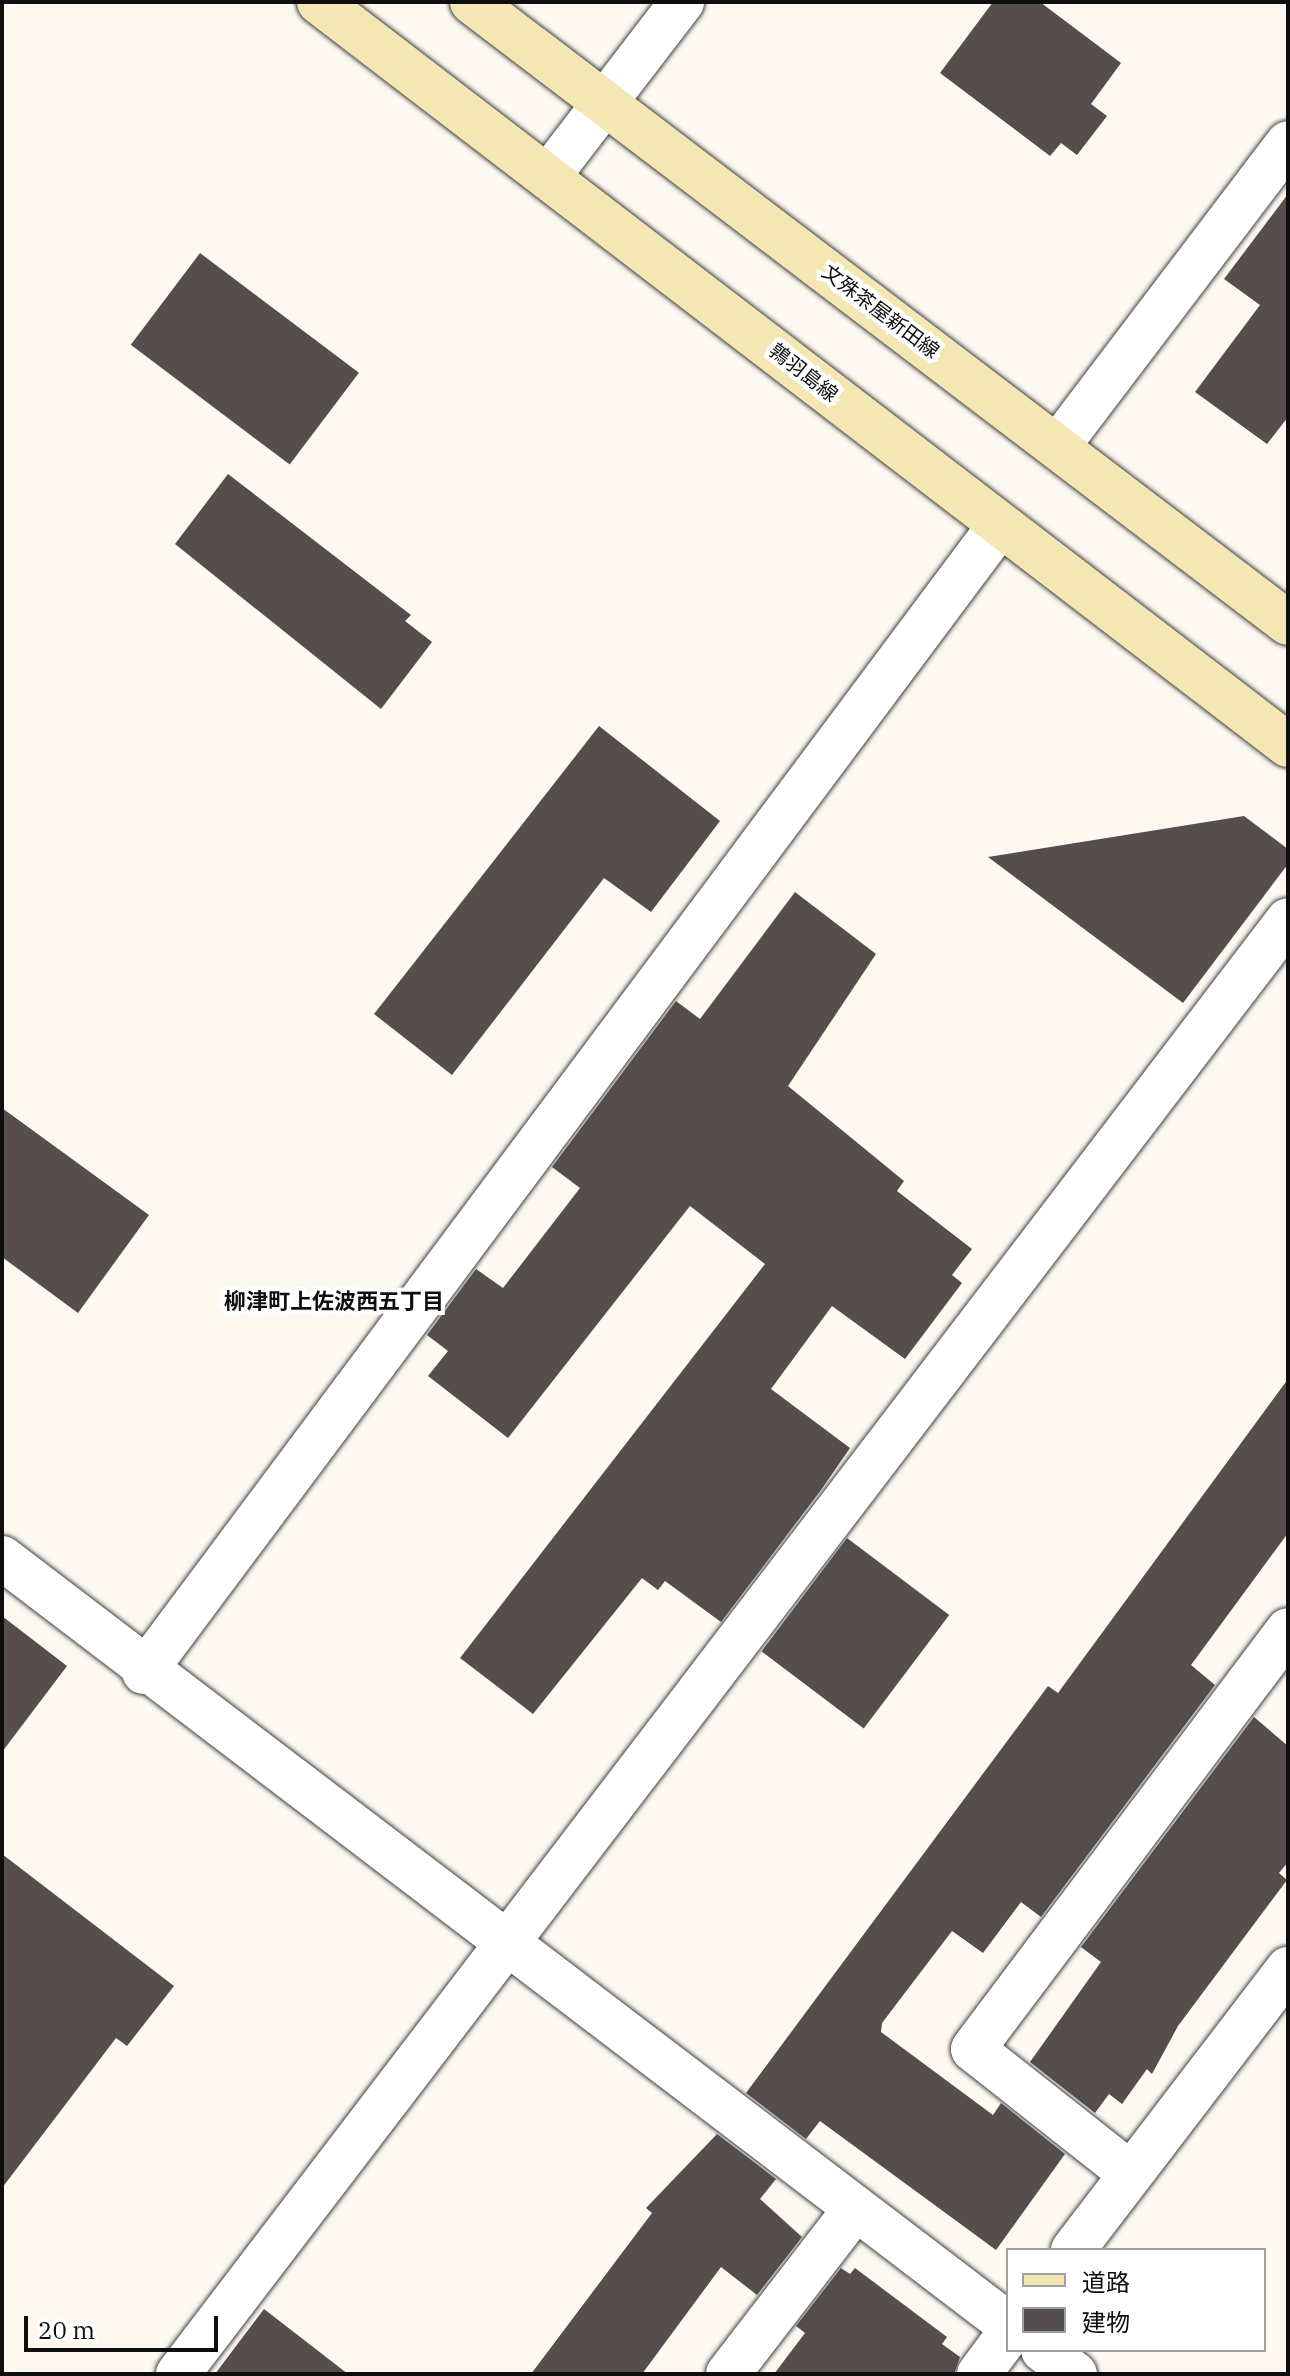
<!DOCTYPE html>
<html>
<head>
<meta charset="utf-8">
<style>
  body { margin:0 }
  #map { position:relative; width:1290px; height:2376px; overflow:hidden; background:#fdf9f1; font-family:"IBM Plex Serif","Noto Sans JP",serif }
  div>[style] { position:absolute }
  .building>* { inset:0; background:#554e4c; transform-origin:0 0 }
  .roads { filter:drop-shadow(0 0 2px #414141) drop-shadow(0 0 2px #414141) }
  .minor>* { height:44px; margin:-22px; padding:0 22px; transform-origin:22px; border-radius:22px; background:#fff }
  .tertiary>* { height:44px; margin:-22px; padding:0 22px; transform-origin:22px; border-radius:22px; background:#fff }
  .secondary>* { height:44px; margin:-22px; padding:0 22px; transform-origin:22px; border-radius:22px; background:#f5e7b4 }
  span { translate:-50% -50%; white-space:nowrap; text-align:center; line-height:1.15; -webkit-text-stroke:8px #fff; paint-order:stroke }
  .street-label { font-size:20px; color:#0e0e0e }
  .neighbourhood-label { font-size:22px; color:#0e0e0e; font-weight:700 }
  .frame { position:absolute; inset:0; border:4px solid #0e0e0e; pointer-events:none }
  .legend { position:absolute; left:1006px; top:2248px; width:260px; height:104px; box-sizing:border-box; background:#fff; border:2px solid #9f9f9f; margin:0; padding:10px 14px; list-style:none; font-size:24px; color:#0e0e0e }
  .legend li { display:flex; align-items:center; gap:16px; height:40px }
  .legend b { width:40px; border:2px solid #9f9f9f }
  .scale { position:absolute; left:24px; top:2316px; width:194px; height:36px; box-sizing:border-box; border:4px solid #0e0e0e; border-top:0; padding-left:10px; font-size:24px; line-height:28px; white-space:nowrap; color:#0e0e0e; -webkit-text-stroke:6px #fff; paint-order:stroke }
</style>
</head>
<body>
<div id="map">
  <div class="building">
    <i style="clip-path:polygon(993px 2px,1040px 2px,1121px 63px,1091px 104px,1107px 116px,1077px 155px,1061px 143px,1050px 156px,940px 73px)"></i>
    <i style="clip-path:polygon(1288px 194px,1288px 417px,1267px 444px,1195px 392px,1260px 305px,1224px 279px)"></i>
    <i style="left:200px;top:253px;width:199px;height:115px;rotate:37deg"></i>
    <i style="clip-path:polygon(228px 474px,411px 615px,405px 621px,432px 642px,381px 709px,175px 544px)"></i>
    <i style="clip-path:polygon(599px 726px,720px 821px,651px 912px,604px 878px,452px 1075px,374px 1014px)"></i>
    <i style="clip-path:polygon(1244px 816px,1288px 849px,1288px 864px,1183px 1003px,988px 857px)"></i>
    <i style="clip-path:polygon(795px 892px,876px 954px,788px 1086px,904px 1181px,897px 1191px,972px 1249px,952px 1275px,962px 1283px,905px 1359px,832px 1306px,771px 1389px,850px 1448px,821px 1490px,721px 1622px,665px 1581px,658px 1590px,642px 1578px,533px 1714px,460px 1658px,765px 1264px,690px 1206px,508px 1438px,428px 1376px,448px 1351px,427px 1335px,476px 1269px,503px 1288px,580px 1188px,552px 1167px,676px 1001px,700px 1019px)"></i>
    <i style="clip-path:polygon(2px 1108px,149px 1215px,78px 1313px,2px 1257px)"></i>
    <i style="clip-path:polygon(1288px 1379px,1288px 1533px,1191px 1665px,1215px 1685px,1041px 1917px,1021px 1902px,983px 1953px,952px 1931px,882px 2023px,881px 2032px,993px 2115px,1001px 2103px,1065px 2154px,996px 2250px,820px 2121px,806px 2139px,746px 2093px,1048px 1686px,1058px 1693px)"></i>
    <i style="left:847px;top:1538px;width:128px;height:142px;rotate:37deg"></i>
    <i style="clip-path:polygon(2px 1616px,67px 1666px,2px 1752px)"></i>
    <i style="clip-path:polygon(1254px 1717px,1288px 1746px,1288px 1862px,1279px 1873px,1287px 1880px,1178px 2026px,1152px 2074px,1147px 2069px,1122px 2104px,1109px 2094px,1095px 2113px,1030px 2062px,1101px 1962px,1081px 1947px)"></i>
    <i style="clip-path:polygon(2px 1854px,174px 1986px,127px 2046px,116px 2038px,2px 2188px)"></i>
    <i style="clip-path:polygon(717px 2134px,776px 2179px,760px 2199px,802px 2237px,757px 2295px,721px 2267px,642px 2374px,531px 2374px,652px 2213px,646px 2208px)"></i>
    <i style="clip-path:polygon(841px 2268px,850px 2274px,855px 2268px,947px 2337px,942px 2344px,960px 2357px,954px 2374px,774px 2374px,805px 2333px,796px 2326px)"></i>
    <i style="clip-path:polygon(264px 2309px,348px 2374px,215px 2374px)"></i>
  </div>
  <div class="roads">
    <div class="minor">
      <i style="left:1058px;top:446px;width:380px;rotate:-52.8deg"></i>
      <i style="left:2px;top:1558px;width:1264px;rotate:37.29deg"></i>
      <i style="left:144px;top:1672px;width:1431px;rotate:-53.27deg"></i>
      <i style="left:1131px;top:2174px;width:201px;rotate:-141.7deg"></i>
      <i style="left:973px;top:2049px;width:524px;rotate:-53.06deg"></i>
      <i style="left:1073px;top:2250px;width:354px;rotate:-52.6deg"></i>
      <i style="left:1043px;top:2350px;width:40px;rotate:37deg"></i>
      <i style="left:178px;top:2374px;width:1829px;rotate:-52.64deg"></i>
      <i style="left:728px;top:2374px;width:208px;rotate:-52.4deg"></i>
      <i style="left:979px;top:2374px;width:49px;rotate:-53.4deg"></i>
    </div>
    <div class="tertiary">
      <i style="left:550px;top:174px;width:217px;rotate:-52.5deg"></i>
    </div>
    <div class="secondary">
      <i style="left:319px;top:2px;width:1221px;rotate:37.48deg"></i>
      <i style="left:472px;top:2px;width:1025px;rotate:37.27deg"></i>
    </div>
  </div>
  <div class="street-label">
    <span style="left:881px;top:311px;rotate:37deg">文殊茶屋新田線</span>
    <span style="left:804px;top:372px;rotate:38deg">鶉羽島線</span>
  </div>
  <div class="neighbourhood-label">
    <span style="left:334px;top:1301px">柳津町上佐波西五丁目</span>
  </div>
  <div class="frame"></div>
  <ul class="legend">
  <li><b style="height:10px;background:#f5e7b4"></b>道路</li>
  <li><b style="height:22px;background:#554e4c"></b>建物</li>
  </ul>
  <div class="scale">20 m</div>
</div>
</body>
</html>
